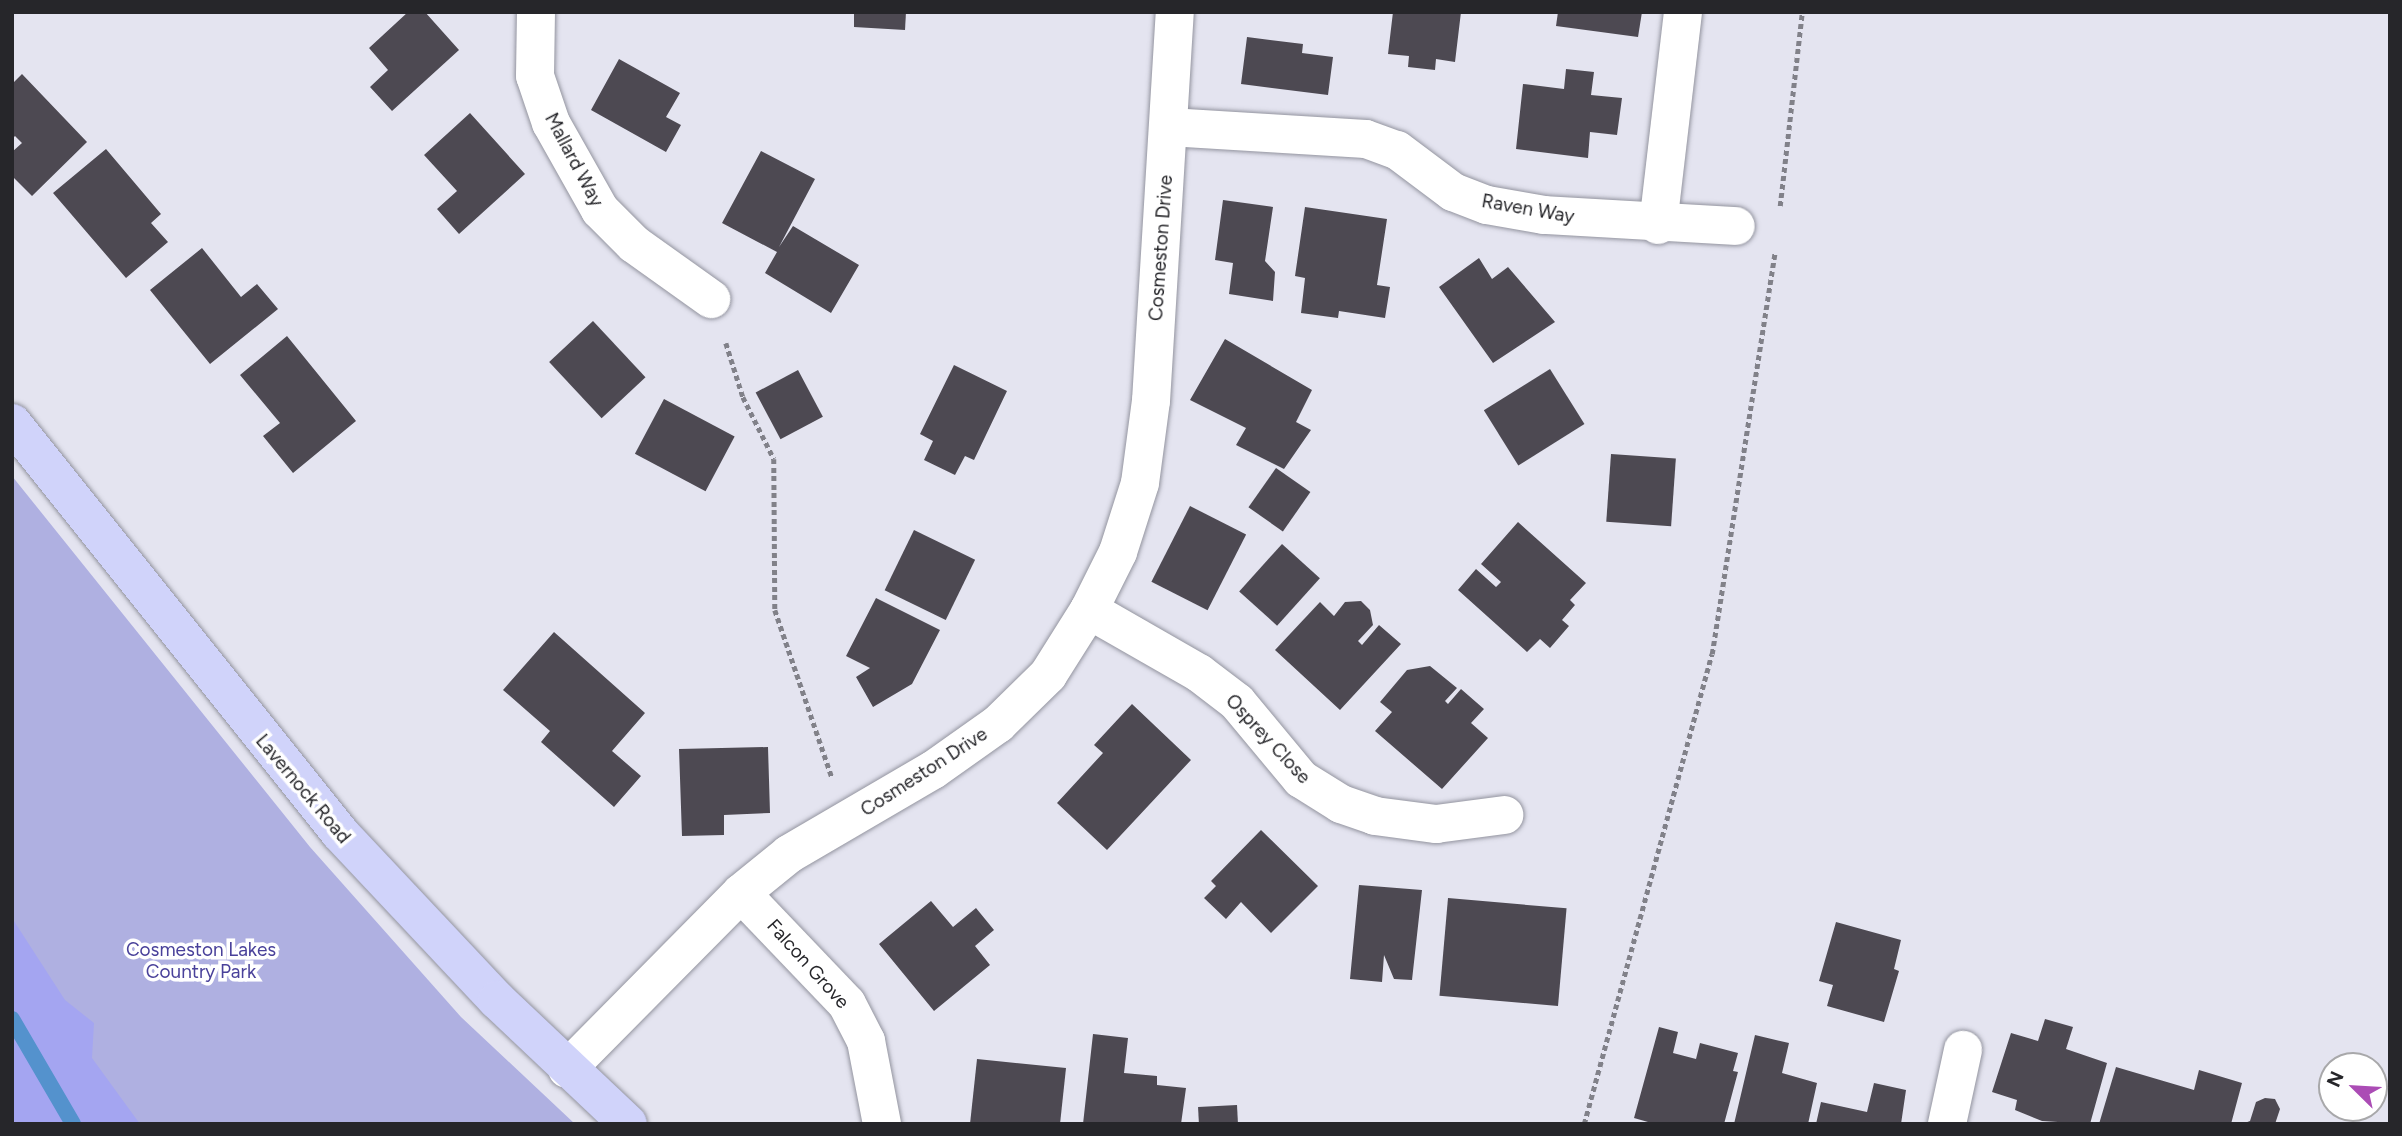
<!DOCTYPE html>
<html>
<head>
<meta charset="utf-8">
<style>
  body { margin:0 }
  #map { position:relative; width:2402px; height:1136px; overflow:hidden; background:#e4e4f0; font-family:Figtree,sans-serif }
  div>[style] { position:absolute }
  .green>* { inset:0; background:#afb0e1 }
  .forest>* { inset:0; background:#a4a5f1 }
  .stream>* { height:16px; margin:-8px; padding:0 8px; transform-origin:8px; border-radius:8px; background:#5492cd }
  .building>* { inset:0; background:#4d4952; transform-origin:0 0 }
  .path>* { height:4.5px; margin-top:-2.25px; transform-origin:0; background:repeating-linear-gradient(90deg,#818189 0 5px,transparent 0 8.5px) }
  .roads { filter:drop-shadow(0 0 2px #93949f) drop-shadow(0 0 2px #93949f) }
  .minor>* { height:38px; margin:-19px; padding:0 19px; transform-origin:19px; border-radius:19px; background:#fff }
  .major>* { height:38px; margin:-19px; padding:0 19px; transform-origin:19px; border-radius:19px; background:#d0d3fa }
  span { translate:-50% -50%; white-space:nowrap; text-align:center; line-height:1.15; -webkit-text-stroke:7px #fff; paint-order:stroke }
  .street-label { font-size:19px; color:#26262a }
  .park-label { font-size:19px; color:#49419a }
  .frame { position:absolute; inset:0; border:14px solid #26262a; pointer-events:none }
  .north { position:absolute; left:2318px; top:1052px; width:70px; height:70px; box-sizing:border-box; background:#fff; border:2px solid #a8a8aa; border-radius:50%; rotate:294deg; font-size:19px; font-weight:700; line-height:28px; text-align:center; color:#26262a }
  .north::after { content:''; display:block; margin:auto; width:24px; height:32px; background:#ab4cb5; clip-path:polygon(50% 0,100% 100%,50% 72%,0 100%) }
</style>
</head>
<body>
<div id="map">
  <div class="green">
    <i style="clip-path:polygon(12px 476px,310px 847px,461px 1017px,575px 1124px,12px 1124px)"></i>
  </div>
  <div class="forest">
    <i style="clip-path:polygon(12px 918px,65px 1000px,94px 1023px,92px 1058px,140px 1124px,12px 1124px)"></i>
  </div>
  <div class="stream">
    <i style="left:12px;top:1019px;width:121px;rotate:59.8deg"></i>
  </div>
  <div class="building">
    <i style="clip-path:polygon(408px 12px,425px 12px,459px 50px,392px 111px,370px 87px,388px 70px,369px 48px)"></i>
    <i style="clip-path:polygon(854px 12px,906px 12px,905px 30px,854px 27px)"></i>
    <i style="clip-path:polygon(1393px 12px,1461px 12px,1455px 62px,1436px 59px,1435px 70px,1408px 67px,1409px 56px,1388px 54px)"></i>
    <i style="clip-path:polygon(1558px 12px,1642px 12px,1638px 37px,1556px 26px)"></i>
    <i style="clip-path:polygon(1247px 37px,1303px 44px,1302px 53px,1333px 57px,1328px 95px,1241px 84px)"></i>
    <i style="clip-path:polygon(619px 59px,680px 93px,666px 117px,681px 125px,666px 152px,591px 110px)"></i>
    <i style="clip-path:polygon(1566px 69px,1594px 72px,1591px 95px,1622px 98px,1617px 135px,1590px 132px,1588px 158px,1516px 149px,1523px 84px,1564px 89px)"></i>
    <i style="clip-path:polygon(22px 74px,87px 142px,32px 196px,12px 176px,12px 152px,22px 143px,15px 136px,12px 139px,12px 84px)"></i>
    <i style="clip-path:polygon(470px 113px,525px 174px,459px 234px,437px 209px,457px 191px,424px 155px)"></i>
    <i style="clip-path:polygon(106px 149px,161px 214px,151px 223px,168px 242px,126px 278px,53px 193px)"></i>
    <i style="clip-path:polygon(761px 151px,815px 179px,779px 247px,793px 226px,859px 265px,831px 313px,765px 273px,777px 252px,722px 223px)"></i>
    <i style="clip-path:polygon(1223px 200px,1273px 207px,1265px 261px,1275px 272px,1273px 301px,1229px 294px,1233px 263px,1215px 260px)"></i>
    <i style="clip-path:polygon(1305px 207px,1387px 219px,1377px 285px,1390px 287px,1385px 318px,1339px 311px,1338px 318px,1301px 313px,1305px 278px,1295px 276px)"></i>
    <i style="clip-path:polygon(202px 248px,241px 297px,257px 284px,278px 309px,210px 364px,150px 290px)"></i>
    <i style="clip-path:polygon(1479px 258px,1492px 279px,1508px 267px,1555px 322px,1493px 363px,1439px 287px)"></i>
    <i style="left:593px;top:321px;width:77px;height:60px;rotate:47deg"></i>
    <i style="clip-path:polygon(287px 336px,356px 421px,293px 473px,263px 436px,280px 423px,240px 375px)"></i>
    <i style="clip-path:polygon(1225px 339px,1312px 390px,1296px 422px,1311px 430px,1284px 469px,1236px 445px,1246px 428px,1190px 400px)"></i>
    <i style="clip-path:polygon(954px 365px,1007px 391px,974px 460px,965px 456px,955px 475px,924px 460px,933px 441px,920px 434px)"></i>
    <i style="left:1550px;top:369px;width:65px;height:78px;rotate:58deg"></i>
    <i style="left:798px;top:370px;width:53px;height:48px;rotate:62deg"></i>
    <i style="left:664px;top:399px;width:80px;height:62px;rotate:28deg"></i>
    <i style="left:1611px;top:454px;width:65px;height:68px;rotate:4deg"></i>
    <i style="left:1276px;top:468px;width:42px;height:48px;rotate:35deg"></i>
    <i style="left:1190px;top:506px;width:63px;height:85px;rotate:27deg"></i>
    <i style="clip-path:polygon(1518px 522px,1586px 583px,1570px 600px,1575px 605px,1562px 620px,1569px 626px,1550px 648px,1540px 639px,1527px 652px,1458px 590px,1476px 569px,1496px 587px,1501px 582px,1481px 564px)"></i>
    <i style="left:914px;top:530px;width:68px;height:67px;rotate:26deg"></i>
    <i style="left:1282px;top:544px;width:51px;height:64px;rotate:42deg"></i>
    <i style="clip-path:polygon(876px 598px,940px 630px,912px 684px,873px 707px,856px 677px,870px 668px,846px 656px)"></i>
    <i style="clip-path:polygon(1361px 601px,1370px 610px,1373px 625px,1358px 641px,1362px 645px,1379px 625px,1401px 644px,1340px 710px,1275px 650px,1320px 602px,1334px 616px,1345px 602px)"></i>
    <i style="clip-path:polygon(554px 632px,645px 713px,612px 751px,641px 776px,614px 807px,541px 742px,550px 731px,503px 690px)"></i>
    <i style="clip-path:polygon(1430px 666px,1457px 688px,1445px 701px,1448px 704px,1461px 689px,1484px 709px,1471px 723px,1488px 738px,1442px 789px,1375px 731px,1392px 712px,1380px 702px,1407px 670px)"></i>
    <i style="clip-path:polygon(1132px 704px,1191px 760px,1107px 850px,1057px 803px,1103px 753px,1094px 745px)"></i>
    <i style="clip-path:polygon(768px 747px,770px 813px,724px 815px,724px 835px,682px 836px,679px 749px)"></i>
    <i style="clip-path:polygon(1261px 830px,1318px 886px,1271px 933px,1241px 902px,1226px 919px,1204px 898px,1216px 886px,1211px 881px)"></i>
    <i style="clip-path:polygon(1359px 885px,1422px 890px,1412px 980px,1394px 979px,1384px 955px,1382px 982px,1350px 979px)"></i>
    <i style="left:1448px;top:898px;width:119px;height:98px;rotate:5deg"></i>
    <i style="clip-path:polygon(931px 901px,953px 927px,976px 908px,994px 930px,975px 946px,990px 965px,934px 1011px,879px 944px)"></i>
    <i style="clip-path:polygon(1836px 922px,1901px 940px,1894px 969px,1899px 971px,1884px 1022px,1827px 1006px,1833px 985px,1819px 981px)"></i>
    <i style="clip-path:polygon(2045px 1019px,2073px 1027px,2066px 1049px,2107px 1063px,2090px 1124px,2042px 1121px,2015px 1110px,2017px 1100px,1992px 1092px,2011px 1033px,2038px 1041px)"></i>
    <i style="clip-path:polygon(1659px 1027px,1678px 1032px,1673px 1053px,1696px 1059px,1700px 1043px,1738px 1053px,1733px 1071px,1738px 1072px,1724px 1124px,1655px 1124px,1634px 1118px)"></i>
    <i style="clip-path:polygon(1093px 1034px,1128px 1038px,1124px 1073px,1157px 1076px,1157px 1085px,1186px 1088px,1181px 1124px,1083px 1124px)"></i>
    <i style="clip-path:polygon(1755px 1035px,1789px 1043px,1782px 1073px,1817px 1083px,1808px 1124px,1734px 1124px)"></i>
    <i style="clip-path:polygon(977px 1059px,1066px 1068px,1060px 1124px,970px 1124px)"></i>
    <i style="clip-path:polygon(2116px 1067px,2194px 1090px,2199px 1070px,2242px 1083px,2231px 1124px,2099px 1124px)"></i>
    <i style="clip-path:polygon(1874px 1083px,1906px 1090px,1901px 1124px,1816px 1124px,1821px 1102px,1867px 1112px)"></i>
    <i style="clip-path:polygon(2265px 1098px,2275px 1099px,2280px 1109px,2275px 1124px,2242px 1124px,2250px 1121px,2256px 1102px)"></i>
    <i style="left:1237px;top:1105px;width:19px;height:39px;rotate:87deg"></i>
  </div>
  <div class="path">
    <i style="left:1780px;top:206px;width:195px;rotate:-83.5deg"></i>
    <i style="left:726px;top:343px;width:57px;rotate:72.5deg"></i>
    <i style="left:743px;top:397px;width:69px;rotate:63.4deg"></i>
    <i style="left:774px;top:459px;width:151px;rotate:89.6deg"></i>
    <i style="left:775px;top:610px;width:176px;rotate:71.2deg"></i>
    <i style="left:1584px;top:1124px;width:487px;rotate:-74.8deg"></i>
    <i style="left:1712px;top:654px;width:406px;rotate:-81.1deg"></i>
  </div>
  <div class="roads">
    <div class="minor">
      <i style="left:536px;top:12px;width:64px;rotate:90.9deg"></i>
      <i style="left:535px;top:76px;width:50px;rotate:71.2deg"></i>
      <i style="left:551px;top:123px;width:100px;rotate:60.6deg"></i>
      <i style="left:600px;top:210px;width:48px;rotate:45deg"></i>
      <i style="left:634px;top:244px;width:95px;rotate:35.5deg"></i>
      <i style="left:1169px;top:127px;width:197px;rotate:3.5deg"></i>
      <i style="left:1366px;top:139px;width:33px;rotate:20deg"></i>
      <i style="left:1397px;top:150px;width:70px;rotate:36.9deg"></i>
      <i style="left:1453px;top:192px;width:36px;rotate:21deg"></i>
      <i style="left:1487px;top:205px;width:58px;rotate:10deg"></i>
      <i style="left:1544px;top:215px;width:192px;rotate:3.3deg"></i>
      <i style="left:1658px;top:225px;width:214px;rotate:-83.3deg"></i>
      <i style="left:1089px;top:610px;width:127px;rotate:29.8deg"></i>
      <i style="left:1199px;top:673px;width:48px;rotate:37.3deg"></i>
      <i style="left:1237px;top:702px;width:100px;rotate:50.3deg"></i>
      <i style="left:1301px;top:779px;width:47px;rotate:32deg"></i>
      <i style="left:1341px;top:804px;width:36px;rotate:19deg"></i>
      <i style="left:1375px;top:816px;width:62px;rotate:7.5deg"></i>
      <i style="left:1436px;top:824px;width:69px;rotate:-7.5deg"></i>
      <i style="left:741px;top:893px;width:153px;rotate:46.3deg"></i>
      <i style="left:847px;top:1004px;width:42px;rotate:62.8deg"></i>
      <i style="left:866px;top:1041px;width:85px;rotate:79.1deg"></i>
      <i style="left:567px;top:1069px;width:247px;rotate:-45.3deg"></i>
      <i style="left:741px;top:893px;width:62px;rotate:-39.1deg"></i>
      <i style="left:789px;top:854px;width:167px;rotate:-30.3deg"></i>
      <i style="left:933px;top:770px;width:80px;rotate:-35.3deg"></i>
      <i style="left:998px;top:724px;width:70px;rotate:-44.4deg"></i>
      <i style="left:1048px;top:675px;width:77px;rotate:-57.8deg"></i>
      <i style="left:1089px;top:610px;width:65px;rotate:-63.4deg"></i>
      <i style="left:1118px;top:552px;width:72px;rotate:-72.3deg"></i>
      <i style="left:1140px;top:483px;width:83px;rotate:-82.4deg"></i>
      <i style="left:1151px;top:401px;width:390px;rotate:-86.5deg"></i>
      <i style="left:1947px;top:1124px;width:76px;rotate:-77.8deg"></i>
    </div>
    <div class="major">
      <i style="left:12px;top:423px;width:525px;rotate:51.34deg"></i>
      <i style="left:340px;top:833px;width:229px;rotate:46.8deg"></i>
      <i style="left:497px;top:1000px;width:180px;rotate:43.4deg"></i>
    </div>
  </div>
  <div class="street-label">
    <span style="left:574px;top:160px;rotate:62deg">Mallard Way</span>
    <span style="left:1528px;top:209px;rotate:10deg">Raven Way</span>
    <span style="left:1161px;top:248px;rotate:-86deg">Cosmeston Drive</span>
    <span style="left:1268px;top:739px;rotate:47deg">Osprey Close</span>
    <span style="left:924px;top:772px;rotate:-33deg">Cosmeston Drive</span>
    <span style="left:303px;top:789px;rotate:50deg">Lavernock Road</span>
    <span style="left:808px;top:964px;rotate:48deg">Falcon Grove</span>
  </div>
  <div class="park-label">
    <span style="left:201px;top:961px">Cosmeston Lakes<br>Country Park</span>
  </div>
  <div class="frame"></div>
  <div class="north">N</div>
</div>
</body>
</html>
